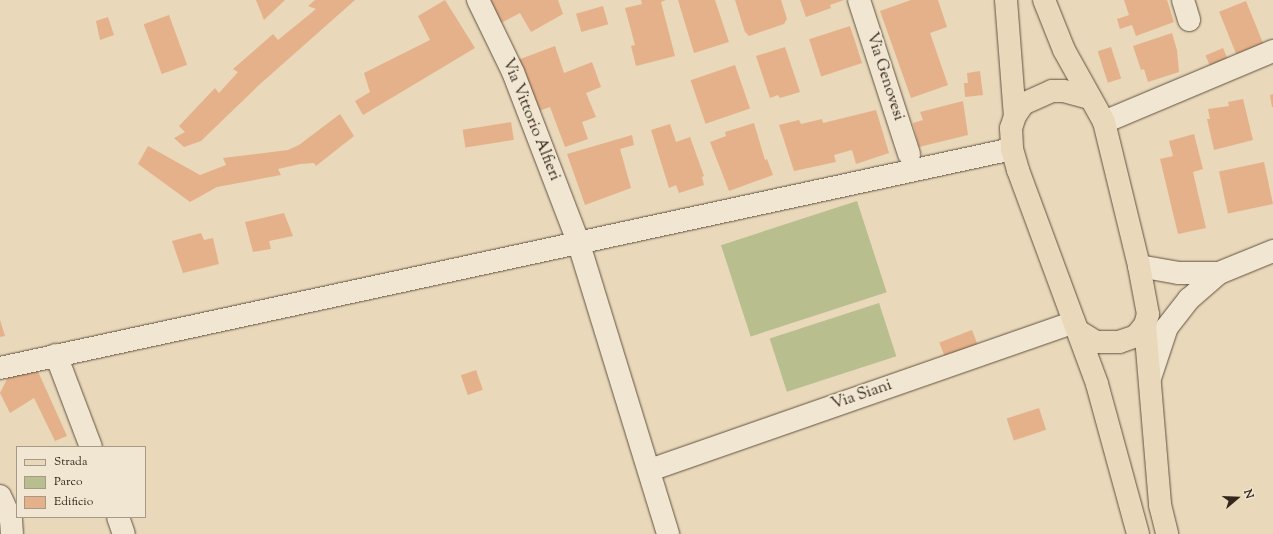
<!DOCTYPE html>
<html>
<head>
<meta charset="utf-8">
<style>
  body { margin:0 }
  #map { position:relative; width:1273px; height:534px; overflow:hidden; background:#e9d8b9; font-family:"Sorts Mill Goudy",serif }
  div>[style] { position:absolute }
  .green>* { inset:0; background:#b8be8e; transform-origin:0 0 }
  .building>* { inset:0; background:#e5b18b; transform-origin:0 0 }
  .roads { filter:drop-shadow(0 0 1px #605242) drop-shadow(0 0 1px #605242) }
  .minor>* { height:22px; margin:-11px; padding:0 11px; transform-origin:11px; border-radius:11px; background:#f1e6d2 }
  .major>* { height:22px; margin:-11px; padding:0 11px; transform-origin:11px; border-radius:11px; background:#e9d8b9 }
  span { translate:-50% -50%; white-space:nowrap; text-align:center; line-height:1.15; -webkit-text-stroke:4px #f1e6d2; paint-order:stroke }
  .street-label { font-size:16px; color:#33261a }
  .legend { position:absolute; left:16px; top:446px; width:130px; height:72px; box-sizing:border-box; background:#f1e6d2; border:1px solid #a59988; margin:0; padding:5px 7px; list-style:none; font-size:12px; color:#33261a }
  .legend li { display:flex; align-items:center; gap:8px; height:20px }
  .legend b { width:20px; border:1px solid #a59988 }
  .north { position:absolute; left:1217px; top:478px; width:40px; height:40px; -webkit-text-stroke:3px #f1e6d2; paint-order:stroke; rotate:71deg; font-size:11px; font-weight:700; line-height:16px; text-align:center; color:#33261a }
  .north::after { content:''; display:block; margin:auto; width:14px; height:18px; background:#33261a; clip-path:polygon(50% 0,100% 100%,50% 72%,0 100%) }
</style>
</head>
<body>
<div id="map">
  <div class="green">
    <i style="left:857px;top:201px;width:96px;height:143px;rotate:72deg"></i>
    <i style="left:879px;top:303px;width:56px;height:115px;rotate:72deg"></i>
  </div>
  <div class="building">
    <i style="clip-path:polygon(256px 0,285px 0,264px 20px)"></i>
    <i style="clip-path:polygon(315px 0,355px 0,259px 85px,201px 141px,184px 147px,174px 138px,185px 132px,179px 126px,215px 88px,219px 93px,238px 72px,233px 69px,273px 34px,278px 40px,316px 9px,308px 6px)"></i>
    <i style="clip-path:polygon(445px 0,475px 48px,363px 115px,355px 101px,370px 92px,364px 73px,430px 40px,418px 16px)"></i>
    <i style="clip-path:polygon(487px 0,558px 0,563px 14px,531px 32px,520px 13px,499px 24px)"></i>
    <i style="clip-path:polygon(641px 0,666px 0,661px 2px,675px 56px,636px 66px,631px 46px,635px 45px,625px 8px,642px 4px)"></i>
    <i style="clip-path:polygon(678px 0,715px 0,729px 42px,694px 53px)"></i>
    <i style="clip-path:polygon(735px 0,781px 0,787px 19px,784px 24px,749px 36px,745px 32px)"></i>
    <i style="clip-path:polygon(800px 0,844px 0,830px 5px,831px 8px,806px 17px)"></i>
    <i style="clip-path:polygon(911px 0,938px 0,947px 27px,930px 33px,948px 85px,911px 98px,880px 11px)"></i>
    <i style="clip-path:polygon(1124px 0,1167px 0,1174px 22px,1136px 36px,1132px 25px,1120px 29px,1117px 19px,1129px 15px)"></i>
    <i style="left:1246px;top:1px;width:46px;height:29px;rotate:68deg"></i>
    <i style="left:603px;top:6px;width:19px;height:28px;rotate:74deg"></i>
    <i style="left:169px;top:15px;width:53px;height:27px;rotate:70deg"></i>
    <i style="clip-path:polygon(108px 17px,114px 35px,100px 40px,96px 21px)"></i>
    <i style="left:850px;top:26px;width:39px;height:43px;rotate:72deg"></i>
    <i style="clip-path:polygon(1172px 33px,1177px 50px,1179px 72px,1148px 82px,1144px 69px,1141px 70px,1133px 46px)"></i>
    <i style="clip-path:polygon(555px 46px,564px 73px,592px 62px,601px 87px,586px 93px,596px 117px,582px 122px,588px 139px,565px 147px,550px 107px,539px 111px,515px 61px)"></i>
    <i style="clip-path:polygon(785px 47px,800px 92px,780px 98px,778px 95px,770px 98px,756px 56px)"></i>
    <i style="left:1111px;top:47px;width:33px;height:14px;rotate:72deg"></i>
    <i style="left:1223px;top:48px;width:15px;height:19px;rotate:67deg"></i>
    <i style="left:735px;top:65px;width:46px;height:47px;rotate:71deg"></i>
    <i style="clip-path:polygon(980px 71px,983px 95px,965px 97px,964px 83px,968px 83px,967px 73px)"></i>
    <i style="clip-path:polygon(1273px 94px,1273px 107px,1272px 107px,1270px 95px)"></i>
    <i style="clip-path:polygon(1243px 99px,1253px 140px,1214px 150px,1207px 119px,1210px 119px,1208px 109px,1229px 106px,1228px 102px)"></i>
    <i style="clip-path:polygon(963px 101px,968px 135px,919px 147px,913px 123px,923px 120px,920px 112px)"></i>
    <i style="clip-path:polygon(876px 110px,889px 153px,856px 164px,852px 150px,834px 155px,836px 162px,794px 171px,779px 125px,799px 120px,801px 124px,822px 119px,823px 123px)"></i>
    <i style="clip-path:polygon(340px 114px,354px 136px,316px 166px,314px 163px,300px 164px,278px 169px,281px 175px,217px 187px,190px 202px,138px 164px,148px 146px,200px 175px,226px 165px,223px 158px,288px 150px,299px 145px)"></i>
    <i style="left:511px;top:122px;width:18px;height:49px;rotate:81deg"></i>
    <i style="clip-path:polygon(754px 123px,765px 160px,767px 159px,773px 175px,729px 191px,710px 142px,726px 136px,725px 132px)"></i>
    <i style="clip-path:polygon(670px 124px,676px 142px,690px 137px,704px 176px,702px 177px,704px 185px,679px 193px,676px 185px,669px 188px,651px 130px)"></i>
    <i style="clip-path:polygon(1194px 134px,1203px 169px,1193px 172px,1206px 228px,1178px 234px,1160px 159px,1173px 156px,1169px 141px)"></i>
    <i style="clip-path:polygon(632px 135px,634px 145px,620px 149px,631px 188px,585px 205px,567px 154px)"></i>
    <i style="left:1264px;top:162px;width:43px;height:46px;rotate:78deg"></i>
    <i style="clip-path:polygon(284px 213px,293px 236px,269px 241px,271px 249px,253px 252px,245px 222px)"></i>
    <i style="clip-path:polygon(201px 233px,204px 240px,213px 238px,219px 264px,183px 273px,172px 241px)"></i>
    <i style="clip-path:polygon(0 320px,5px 336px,0 337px)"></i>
    <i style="left:972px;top:330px;width:17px;height:35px;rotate:69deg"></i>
    <i style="clip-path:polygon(36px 367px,67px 436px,55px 441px,34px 398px,10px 413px,0 393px,11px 371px)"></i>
    <i style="left:476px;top:370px;width:21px;height:16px;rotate:71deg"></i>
    <i style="left:1039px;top:408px;width:23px;height:34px;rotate:72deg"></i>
  </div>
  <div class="roads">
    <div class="minor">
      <i style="left:478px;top:0;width:80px;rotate:64.1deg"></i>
      <i style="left:513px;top:72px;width:181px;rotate:69deg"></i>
      <i style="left:578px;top:241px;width:307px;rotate:72.9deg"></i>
      <i style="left:859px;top:0;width:162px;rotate:72deg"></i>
      <i style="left:1183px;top:0;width:21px;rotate:73deg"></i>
      <i style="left:1104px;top:122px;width:183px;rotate:-22.8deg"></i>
      <i style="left:1139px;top:266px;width:41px;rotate:9.9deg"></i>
      <i style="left:1179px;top:273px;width:40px"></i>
      <i style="left:1219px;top:273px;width:40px;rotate:139deg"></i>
      <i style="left:1189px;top:299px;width:36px;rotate:128deg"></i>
      <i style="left:1167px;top:327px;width:54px;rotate:108.4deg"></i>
      <i style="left:1219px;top:273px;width:58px;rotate:-22.2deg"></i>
      <i style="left:56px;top:355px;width:98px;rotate:69.2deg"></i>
      <i style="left:0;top:368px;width:1035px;rotate:-12.21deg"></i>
      <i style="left:650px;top:470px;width:449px;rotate:-19.2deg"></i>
      <i style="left:0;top:496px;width:26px;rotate:65deg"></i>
      <i style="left:11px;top:520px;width:14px;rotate:86deg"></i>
      <i style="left:118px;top:517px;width:18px;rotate:71deg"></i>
    </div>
    <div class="major">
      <i style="left:1006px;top:0;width:116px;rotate:85.6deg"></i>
      <i style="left:1044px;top:0;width:54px;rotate:68.2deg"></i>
      <i style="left:1064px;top:50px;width:82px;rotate:60.9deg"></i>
      <i style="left:1104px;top:122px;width:148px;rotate:76.3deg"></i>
      <i style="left:1139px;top:266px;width:49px;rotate:79.4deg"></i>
      <i style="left:1148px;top:314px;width:11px;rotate:105deg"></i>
      <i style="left:1145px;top:325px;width:181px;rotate:85.2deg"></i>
      <i style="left:1160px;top:505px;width:30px;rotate:76deg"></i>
      <i style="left:1090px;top:98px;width:27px;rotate:-165deg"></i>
      <i style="left:1064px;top:91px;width:12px;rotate:180deg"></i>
      <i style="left:1052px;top:91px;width:32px;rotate:156deg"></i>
      <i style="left:1023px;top:104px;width:14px;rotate:124deg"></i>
      <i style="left:1015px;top:116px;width:13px;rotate:108deg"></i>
      <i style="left:1011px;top:128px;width:21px;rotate:87deg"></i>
      <i style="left:1012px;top:149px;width:22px;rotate:74deg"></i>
      <i style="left:1018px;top:170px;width:228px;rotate:69.7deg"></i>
      <i style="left:1097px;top:384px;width:156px;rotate:74.7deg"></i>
      <i style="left:1078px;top:331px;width:21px;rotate:31deg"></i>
      <i style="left:1096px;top:342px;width:23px"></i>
      <i style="left:1119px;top:342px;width:18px;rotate:-19deg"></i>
      <i style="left:1136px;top:336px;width:14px;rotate:-51deg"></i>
    </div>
  </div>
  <div class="street-label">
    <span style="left:884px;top:77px;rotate:72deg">Via Genovesi</span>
    <span style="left:530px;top:120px;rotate:68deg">Via Vittorio Alfieri</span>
    <span style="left:862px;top:396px;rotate:-19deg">Via Siani</span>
  </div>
  <ul class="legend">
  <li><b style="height:5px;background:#e9d8b9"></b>Strada</li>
  <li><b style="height:11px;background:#b8be8e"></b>Parco</li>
  <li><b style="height:11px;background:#e5b18b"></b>Edificio</li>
  </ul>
  <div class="north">N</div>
</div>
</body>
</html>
